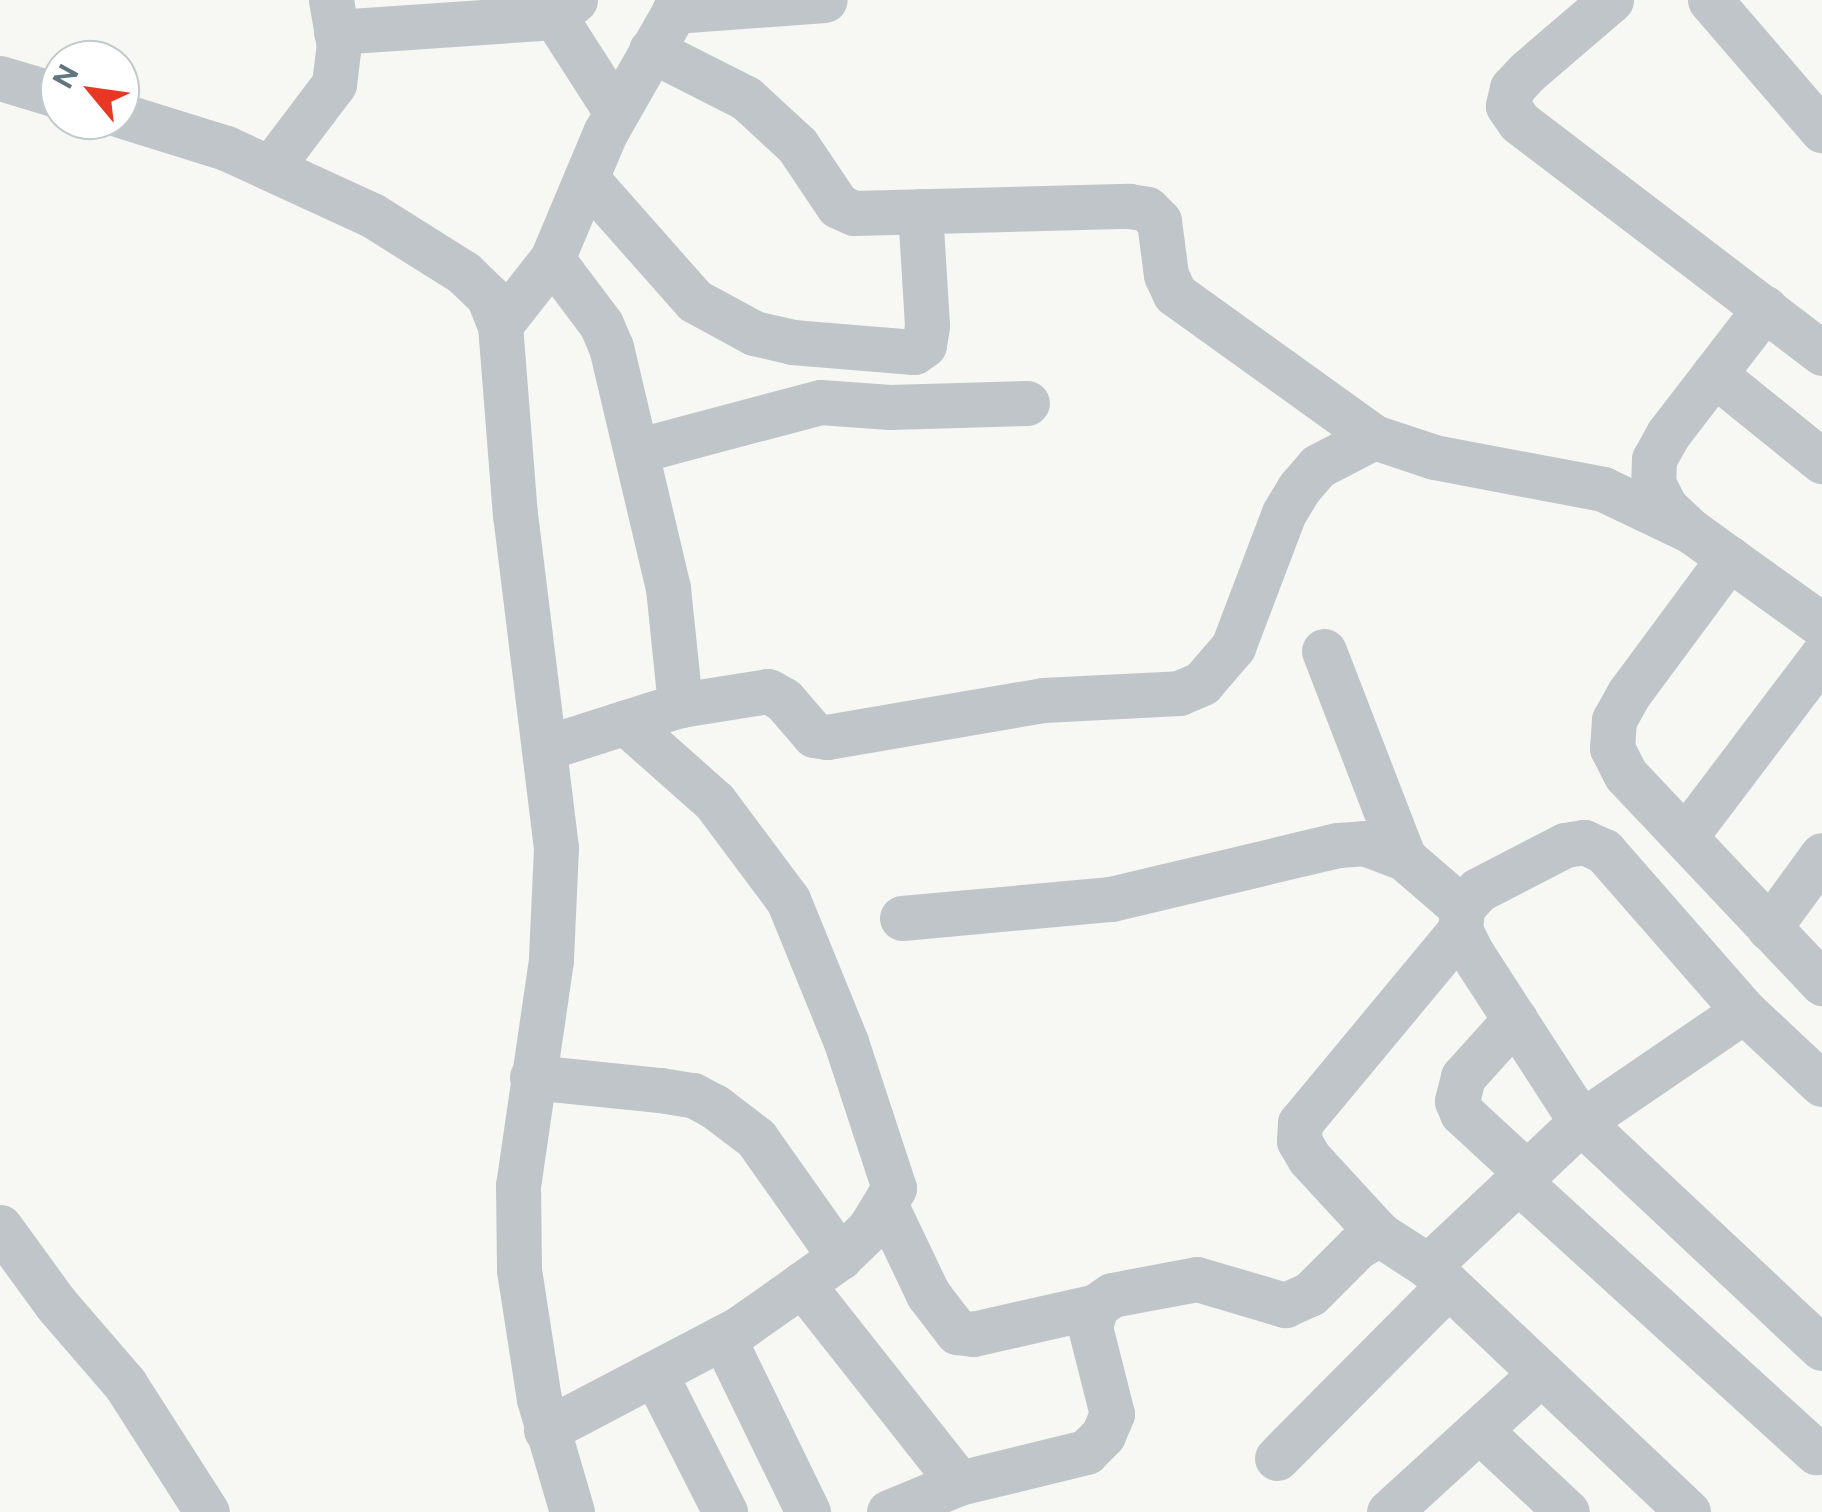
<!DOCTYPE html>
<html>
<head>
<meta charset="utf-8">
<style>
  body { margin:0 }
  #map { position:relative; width:1822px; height:1512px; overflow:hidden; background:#f7f7f4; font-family:"Public Sans",sans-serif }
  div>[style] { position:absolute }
  .minor>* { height:45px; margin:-22.5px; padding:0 22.5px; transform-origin:22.5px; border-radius:22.5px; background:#bfc5c8 }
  span { translate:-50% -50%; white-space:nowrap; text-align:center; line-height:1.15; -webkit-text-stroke:10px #fff; paint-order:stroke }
  .north { position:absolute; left:40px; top:40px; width:100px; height:100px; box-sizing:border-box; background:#fff; border:2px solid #c0c9cc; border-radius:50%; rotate:299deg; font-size:28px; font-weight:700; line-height:40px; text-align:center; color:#617780 }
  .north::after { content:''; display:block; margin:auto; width:35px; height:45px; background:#e83723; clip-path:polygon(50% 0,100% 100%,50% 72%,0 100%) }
</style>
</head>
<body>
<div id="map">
  <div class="minor">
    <i style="left:544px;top:0;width:133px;rotate:57.3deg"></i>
    <i style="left:1611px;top:0;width:111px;rotate:139.4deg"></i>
    <i style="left:1527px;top:72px;width:22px;rotate:133deg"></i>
    <i style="left:1512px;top:88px;width:18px;rotate:103deg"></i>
    <i style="left:1508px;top:106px;width:19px;rotate:55deg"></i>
    <i style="left:1519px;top:122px;width:381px;rotate:37.3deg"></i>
    <i style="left:1710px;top:0;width:172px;rotate:49.3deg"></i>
    <i style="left:674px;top:11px;width:151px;rotate:-4.2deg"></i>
    <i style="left:336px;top:32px;width:219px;rotate:-3.9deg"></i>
    <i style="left:554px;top:17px;width:27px;rotate:-39deg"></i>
    <i style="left:651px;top:50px;width:106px;rotate:26.8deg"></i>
    <i style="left:746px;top:98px;width:69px;rotate:42.7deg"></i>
    <i style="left:797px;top:145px;width:73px;rotate:56.1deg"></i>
    <i style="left:838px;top:206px;width:17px;rotate:24deg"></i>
    <i style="left:854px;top:213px;width:275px;rotate:-1.5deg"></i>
    <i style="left:1129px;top:206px;width:18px;rotate:9deg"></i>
    <i style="left:1147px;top:209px;width:17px;rotate:45deg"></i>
    <i style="left:1159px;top:221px;width:54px;rotate:82.6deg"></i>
    <i style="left:1166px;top:275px;width:21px;rotate:65deg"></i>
    <i style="left:1175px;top:294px;width:245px;rotate:35.7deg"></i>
    <i style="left:1374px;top:437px;width:63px;rotate:18.4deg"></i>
    <i style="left:1434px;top:457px;width:172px;rotate:10.7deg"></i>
    <i style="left:1603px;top:489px;width:98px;rotate:25.5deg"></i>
    <i style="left:0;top:78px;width:63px;rotate:16.7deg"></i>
    <i style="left:120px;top:115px;width:111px;rotate:17.3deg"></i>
    <i style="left:226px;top:148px;width:161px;rotate:24.7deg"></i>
    <i style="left:372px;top:215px;width:109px;rotate:32.2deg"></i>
    <i style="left:464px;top:273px;width:33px;rotate:44deg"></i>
    <i style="left:488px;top:296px;width:31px;rotate:68deg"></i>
    <i style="left:500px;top:325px;width:190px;rotate:85.5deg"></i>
    <i style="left:515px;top:514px;width:337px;rotate:83deg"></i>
    <i style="left:556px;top:848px;width:112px;rotate:92.6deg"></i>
    <i style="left:551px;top:960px;width:227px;rotate:98.3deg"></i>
    <i style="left:518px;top:1185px;width:85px;rotate:89.3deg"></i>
    <i style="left:519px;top:1270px;width:131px;rotate:81.2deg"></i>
    <i style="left:539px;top:1399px;width:118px;rotate:73.7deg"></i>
    <i style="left:272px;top:166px;width:103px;rotate:-52.9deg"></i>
    <i style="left:334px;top:84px;width:38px;rotate:-83deg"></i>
    <i style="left:339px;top:46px;width:47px;rotate:-99.9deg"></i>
    <i style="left:586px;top:178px;width:164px;rotate:48.5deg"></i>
    <i style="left:695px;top:301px;width:67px;rotate:28.5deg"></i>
    <i style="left:754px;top:333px;width:39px;rotate:13deg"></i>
    <i style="left:792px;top:342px;width:122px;rotate:4.7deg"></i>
    <i style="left:914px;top:352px;width:12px;rotate:-35deg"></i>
    <i style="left:924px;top:345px;width:20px;rotate:-81deg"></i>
    <i style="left:927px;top:325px;width:114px;rotate:-93.5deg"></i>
    <i style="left:552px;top:259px;width:81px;rotate:53deg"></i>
    <i style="left:601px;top:324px;width:25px;rotate:67deg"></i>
    <i style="left:611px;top:347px;width:248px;rotate:76.7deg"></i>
    <i style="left:668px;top:588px;width:118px;rotate:84.1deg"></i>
    <i style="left:1765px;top:308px;width:159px;rotate:127.6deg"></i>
    <i style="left:1668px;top:434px;width:29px;rotate:119deg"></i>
    <i style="left:1654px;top:459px;width:24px;rotate:92deg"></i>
    <i style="left:1653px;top:483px;width:27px;rotate:63deg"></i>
    <i style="left:1665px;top:507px;width:35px;rotate:43deg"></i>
    <i style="left:1691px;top:531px;width:161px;rotate:35.7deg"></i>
    <i style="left:500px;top:325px;width:84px;rotate:-51.8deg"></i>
    <i style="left:552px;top:259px;width:137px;rotate:-67.2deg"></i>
    <i style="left:605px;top:133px;width:153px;rotate:-60.3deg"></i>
    <i style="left:1714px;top:374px;width:139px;rotate:38.9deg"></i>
    <i style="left:636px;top:451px;width:190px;rotate:-14.9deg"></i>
    <i style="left:820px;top:402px;width:70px;rotate:4.1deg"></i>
    <i style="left:890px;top:407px;width:137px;rotate:-1.7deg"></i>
    <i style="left:1729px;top:558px;width:168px;rotate:126.5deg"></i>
    <i style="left:1629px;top:693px;width:31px;rotate:119deg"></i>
    <i style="left:1614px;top:720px;width:28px;rotate:94deg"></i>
    <i style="left:1612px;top:748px;width:30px;rotate:63deg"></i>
    <i style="left:1626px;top:775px;width:286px;rotate:46.7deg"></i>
    <i style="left:1324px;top:651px;width:222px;rotate:68.9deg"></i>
    <i style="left:545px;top:748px;width:142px;rotate:-17.7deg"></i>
    <i style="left:680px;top:705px;width:89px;rotate:-9deg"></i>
    <i style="left:768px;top:691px;width:18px;rotate:29deg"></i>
    <i style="left:784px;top:700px;width:46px;rotate:49.4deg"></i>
    <i style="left:814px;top:735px;width:13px;rotate:9deg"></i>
    <i style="left:827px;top:737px;width:219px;rotate:-9.7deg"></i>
    <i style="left:1043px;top:700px;width:136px;rotate:-2.9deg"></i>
    <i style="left:1179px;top:693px;width:25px;rotate:-23deg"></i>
    <i style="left:1202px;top:683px;width:48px;rotate:-49.3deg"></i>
    <i style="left:1233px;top:647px;width:143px;rotate:-69.2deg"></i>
    <i style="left:1284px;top:513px;width:29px;rotate:-59deg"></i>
    <i style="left:1299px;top:488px;width:29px;rotate:-49deg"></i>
    <i style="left:1318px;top:466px;width:63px;rotate:-27.4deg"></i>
    <i style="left:1685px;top:837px;width:227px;rotate:-52.9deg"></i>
    <i style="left:902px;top:918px;width:210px;rotate:-5.2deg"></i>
    <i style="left:1111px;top:899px;width:233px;rotate:-13.4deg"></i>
    <i style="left:1338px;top:845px;width:26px;rotate:-4deg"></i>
    <i style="left:1364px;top:843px;width:43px;rotate:20.6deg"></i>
    <i style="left:1404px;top:858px;width:77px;rotate:40.8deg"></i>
    <i style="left:1769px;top:928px;width:90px;rotate:-54deg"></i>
    <i style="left:1515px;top:1019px;width:78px;rotate:131.9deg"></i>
    <i style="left:1463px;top:1077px;width:25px;rotate:104deg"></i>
    <i style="left:1457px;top:1101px;width:13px;rotate:67deg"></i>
    <i style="left:1462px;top:1113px;width:88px;rotate:42.7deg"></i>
    <i style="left:532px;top:1077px;width:129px;rotate:5.8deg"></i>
    <i style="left:660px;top:1090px;width:33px;rotate:9deg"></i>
    <i style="left:693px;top:1095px;width:24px;rotate:28deg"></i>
    <i style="left:714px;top:1106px;width:53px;rotate:37.3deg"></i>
    <i style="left:756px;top:1138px;width:146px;rotate:54.8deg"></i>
    <i style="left:1822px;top:1084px;width:107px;rotate:-136.9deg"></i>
    <i style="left:1744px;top:1011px;width:213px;rotate:-131.2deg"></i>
    <i style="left:1604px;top:851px;width:22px;rotate:-156deg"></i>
    <i style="left:1584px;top:842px;width:19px;rotate:171deg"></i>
    <i style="left:1565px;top:845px;width:98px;rotate:152.7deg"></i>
    <i style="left:1478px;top:890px;width:24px;rotate:132deg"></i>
    <i style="left:1462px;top:908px;width:22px;rotate:95deg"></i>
    <i style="left:1460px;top:930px;width:28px;rotate:63deg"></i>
    <i style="left:1473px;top:955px;width:199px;rotate:57.1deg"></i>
    <i style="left:1581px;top:1122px;width:330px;rotate:43.2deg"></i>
    <i style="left:1518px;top:1181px;width:403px;rotate:42.3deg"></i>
    <i style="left:886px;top:1206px;width:98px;rotate:64.5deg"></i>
    <i style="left:928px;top:1294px;width:48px;rotate:52.7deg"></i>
    <i style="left:957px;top:1332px;width:16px;rotate:7deg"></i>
    <i style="left:973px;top:1334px;width:126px;rotate:-12.8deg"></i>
    <i style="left:0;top:1227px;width:95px;rotate:54deg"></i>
    <i style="left:56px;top:1304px;width:106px;rotate:49.2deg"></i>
    <i style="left:125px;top:1384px;width:152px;rotate:57.4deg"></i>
    <i style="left:1379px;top:1234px;width:103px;rotate:-132.6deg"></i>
    <i style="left:1309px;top:1158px;width:20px;rotate:-120deg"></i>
    <i style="left:1299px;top:1141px;width:18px;rotate:-87deg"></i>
    <i style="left:1300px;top:1123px;width:251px;rotate:-50.3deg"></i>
    <i style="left:1428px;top:1266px;width:210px;rotate:-43.3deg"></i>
    <i style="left:1581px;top:1122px;width:197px;rotate:-34.3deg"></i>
    <i style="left:802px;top:1284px;width:253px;rotate:51.7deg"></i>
    <i style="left:723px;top:1337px;width:195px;rotate:64.1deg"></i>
    <i style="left:655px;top:1374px;width:155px;rotate:63.1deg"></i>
    <i style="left:546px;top:1430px;width:219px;rotate:-27.7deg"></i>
    <i style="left:740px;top:1328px;width:54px;rotate:-35.2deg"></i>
    <i style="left:784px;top:1297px;width:69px;rotate:-35.5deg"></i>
    <i style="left:840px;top:1257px;width:40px;rotate:-44deg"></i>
    <i style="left:869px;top:1229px;width:48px;rotate:-58.6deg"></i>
    <i style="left:894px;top:1188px;width:154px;rotate:-108.2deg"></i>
    <i style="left:846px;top:1042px;width:153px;rotate:-112.2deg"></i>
    <i style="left:788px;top:900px;width:122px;rotate:-126.7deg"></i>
    <i style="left:715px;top:802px;width:120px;rotate:-138.4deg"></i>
    <i style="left:1479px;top:1430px;width:120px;rotate:43deg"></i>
    <i style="left:1277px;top:1458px;width:243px;rotate:-45.2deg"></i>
    <i style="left:889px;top:1512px;width:76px;rotate:-22.5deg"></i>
    <i style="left:959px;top:1483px;width:131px;rotate:-13.7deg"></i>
    <i style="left:1086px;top:1452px;width:24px;rotate:-45deg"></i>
    <i style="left:1103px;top:1435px;width:23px;rotate:-67deg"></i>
    <i style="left:1112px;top:1414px;width:90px;rotate:-104.2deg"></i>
    <i style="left:1090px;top:1327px;width:22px;rotate:-74deg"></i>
    <i style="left:1096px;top:1306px;width:19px;rotate:-35deg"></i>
    <i style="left:1112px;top:1295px;width:86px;rotate:-10.7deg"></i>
    <i style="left:1197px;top:1279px;width:92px;rotate:16.5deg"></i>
    <i style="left:1285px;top:1305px;width:27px;rotate:-24deg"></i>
    <i style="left:1310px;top:1294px;width:66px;rotate:-45deg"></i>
    <i style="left:1357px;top:1247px;width:26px;rotate:-31deg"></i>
    <i style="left:1379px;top:1234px;width:59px;rotate:33.1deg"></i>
    <i style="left:1428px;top:1266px;width:358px;rotate:43.4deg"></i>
    <i style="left:1389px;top:1512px;width:206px;rotate:-42.4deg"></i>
  </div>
  <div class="north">N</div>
</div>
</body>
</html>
